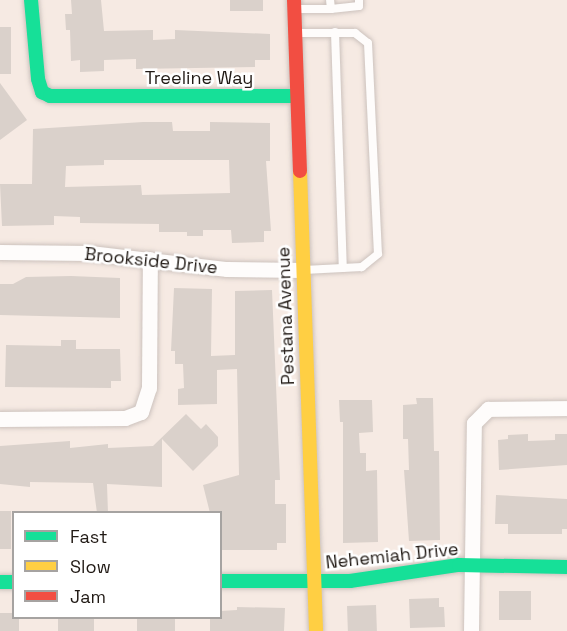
<!DOCTYPE html>
<html>
<head>
<meta charset="utf-8">
<style>
  body { margin:0 }
  #map { position:relative; width:567px; height:631px; overflow:hidden; background:#f6eae3; font-family:"Space Grotesk",sans-serif }
  div>[style] { position:absolute }
  .building>* { inset:0; background:#dad1cb; transform-origin:0 0 }
  .roads { filter:drop-shadow(0 0 2px #ccc2bd) drop-shadow(0 0 2px #ccc2bd) }
  .lane>* { height:8px; margin:-4px; padding:0 4px; transform-origin:4px; border-radius:4px; background:#fefcfb }
  .street>* { height:15px; margin:-7.5px; padding:0 7.5px; transform-origin:7.5px; border-radius:7.5px; background:#fefcfb }
  .fast>* { height:14px; margin:-7px; padding:0 7px; transform-origin:7px; border-radius:7px; background:#16e098 }
  .slow>* { height:14px; margin:-7px; padding:0 7px; transform-origin:7px; border-radius:7px; background:#ffcf43 }
  .jam>* { height:14px; margin:-7px; padding:0 7px; transform-origin:7px; border-radius:7px; background:#f24e42 }
  span { translate:-50% -50%; white-space:nowrap; text-align:center; line-height:1.15; -webkit-text-stroke:5px #fff; paint-order:stroke }
  .street-label { font-size:18px; color:#211a15 }
  .legend { position:absolute; left:12px; top:511px; width:210px; height:108px; box-sizing:border-box; background:#fff; border:2px solid #a6a3a1; margin:0; padding:8px 10px; list-style:none; font-size:18px; color:#211a15 }
  .legend li { display:flex; align-items:center; gap:12px; height:30px }
  .legend b { width:30px; border:2px solid #a6a3a1 }
</style>
</head>
<body>
<div id="map">
  <div class="building">
    <i style="clip-path:polygon(71px 0,101px 0,104px 31px,153px 30px,153px 40px,175px 39px,175px 30px,270px 34px,270px 60px,255px 60px,255px 67px,136px 69px,136px 59px,104px 60px,104px 71px,80px 72px,80px 60px,71px 61px,70px 30px,66px 30px,65px 14px,72px 14px)"></i>
    <i style="left:230px;top:0;width:33px;height:11px"></i>
    <i style="left:11px;top:27px;width:47px;height:11px;rotate:90deg"></i>
    <i style="clip-path:polygon(0 83px,27px 120px,0 140px)"></i>
    <i style="clip-path:polygon(evenodd,143px 122px,172px 122px,173px 131px,210px 131px,210px 122px,270px 123px,270px 161px,266px 161px,271px 231px,264px 231px,264px 242px,232px 243px,231px 230px,203px 230px,203px 236px,187px 236px,187px 232px,159px 232px,159px 224px,80px 223px,80px 217px,54px 216px,54px 225px,2px 226px,0 184px,32px 184px,33px 129px,143px 122px,104px 160px,229px 160px,230px 193px,142px 195px,141px 185px,65px 187px,66px 166px,104px 165px,104px 160px)"></i>
    <i style="clip-path:polygon(71px 276px,120px 278px,120px 318px,0 315px,0 284px,13px 284px,26px 277px)"></i>
    <i style="clip-path:polygon(174px 288px,212px 289px,211px 356px,235px 355px,235px 291px,272px 290px,280px 480px,275px 480px,275px 504px,286px 504px,286px 543px,277px 543px,277px 550px,220px 550px,220px 513px,210px 513px,203px 485px,239px 475px,237px 369px,217px 370px,217px 404px,178px 405px,178px 389px,184px 388px,183px 364px,175px 364px,175px 351px,171px 351px)"></i>
    <i style="clip-path:polygon(61px 340px,76px 340px,76px 349px,120px 349px,121px 381px,111px 381px,111px 388px,5px 387px,6px 345px,61px 346px)"></i>
    <i style="clip-path:polygon(416px 398px,433px 398px,434px 451px,439px 451px,440px 540px,409px 541px,404px 470px,409px 470px,408px 439px,403px 439px,403px 405px,417px 404px)"></i>
    <i style="clip-path:polygon(339px 400px,372px 400px,373px 432px,359px 433px,360px 453px,366px 453px,366px 471px,377px 470px,378px 542px,343px 543px,343px 422px,340px 422px)"></i>
    <i style="clip-path:polygon(186px 414px,201px 429px,206px 424px,218px 437px,218px 446px,193px 471px,162px 439px,162px 487px,107px 484px,108px 513px,97px 513px,93px 483px,30px 482px,30px 487px,0 484px,0 446px,70px 441px,70px 448px,108px 444px,108px 448px,153px 446px)"></i>
    <i style="clip-path:polygon(528px 434px,528px 441px,555px 440px,555px 434px,567px 434px,567px 465px,499px 470px,498px 440px,508px 439px,508px 435px)"></i>
    <i style="clip-path:polygon(496px 495px,567px 499px,567px 529px,562px 529px,562px 534px,508px 534px,508px 524px,495px 524px)"></i>
    <i style="left:0;top:511px;width:11px;height:38px"></i>
    <i style="left:531px;top:591px;width:29px;height:32px;rotate:90deg"></i>
    <i style="clip-path:polygon(439px 598px,439px 607px,444px 607px,445px 627px,410px 628px,409px 599px)"></i>
    <i style="left:376px;top:605px;width:26px;height:29px;rotate:88deg"></i>
    <i style="clip-path:polygon(237px 607px,285px 608px,284px 631px,210px 631px,210px 618px,220px 618px,220px 611px,237px 610px)"></i>
    <i style="clip-path:polygon(0 613px,14px 613px,14px 618px,19px 618px,19px 631px,0 631px)"></i>
    <i style="left:58px;top:618px;width:36px;height:13px"></i>
    <i style="left:137px;top:618px;width:38px;height:13px"></i>
  </div>
  <div class="roads">
    <div class="lane">
      <i style="left:297px;top:9px;width:34px"></i>
      <i style="left:331px;top:9px;width:9px;rotate:-96deg"></i>
      <i style="left:331px;top:9px;width:28px;rotate:-6deg"></i>
      <i style="left:359px;top:6px;width:6px;rotate:-90deg"></i>
      <i style="left:335px;top:32px;width:236px;rotate:88.1deg"></i>
      <i style="left:297px;top:33px;width:58px"></i>
      <i style="left:355px;top:33px;width:16px;rotate:38deg"></i>
      <i style="left:368px;top:43px;width:211px;rotate:87.3deg"></i>
      <i style="left:378px;top:254px;width:21px;rotate:141deg"></i>
      <i style="left:362px;top:267px;width:58px;rotate:177deg"></i>
    </div>
    <div class="street">
      <i style="left:0;top:252px;width:90px;rotate:0.6deg"></i>
      <i style="left:90px;top:253px;width:138px;rotate:6.7deg"></i>
      <i style="left:227px;top:269px;width:75px;rotate:0.8deg"></i>
      <i style="left:0;top:419px;width:125px;rotate:-0.5deg"></i>
      <i style="left:125px;top:418px;width:17px;rotate:-21deg"></i>
      <i style="left:141px;top:412px;width:25px;rotate:-72deg"></i>
      <i style="left:149px;top:388px;width:129px;rotate:-89.6deg"></i>
      <i style="left:471px;top:631px;width:208px;rotate:-89.2deg"></i>
      <i style="left:474px;top:423px;width:20px;rotate:-45deg"></i>
      <i style="left:488px;top:409px;width:79px;rotate:-0.7deg"></i>
    </div>
    <div class="fast">
      <i style="left:31px;top:0;width:79px;rotate:84.9deg"></i>
      <i style="left:38px;top:79px;width:14px;rotate:73deg"></i>
      <i style="left:42px;top:92px;width:9px;rotate:27deg"></i>
      <i style="left:50px;top:96px;width:246px"></i>
      <i style="left:220px;top:581px;width:130px"></i>
      <i style="left:350px;top:581px;width:110px;rotate:-8.4deg"></i>
      <i style="left:459px;top:565px;width:108px;rotate:1.1deg"></i>
      <i style="left:0;top:582px;width:14px"></i>
    </div>
    <div class="slow">
      <i style="left:300px;top:171px;width:460px;rotate:88deg"></i>
    </div>
    <div class="jam">
      <i style="left:294px;top:0;width:171px;rotate:88deg"></i>
    </div>
  </div>
  <div class="street-label">
    <span style="left:199px;top:78px">Treeline Way</span>
    <span style="left:151px;top:261px;rotate:6deg">Brookside Drive</span>
    <span style="left:286px;top:316px;rotate:-92deg">Pestana Avenue</span>
    <span style="left:392px;top:556px;rotate:-6deg">Nehemiah Drive</span>
  </div>
  <ul class="legend">
  <li><b style="height:8px;background:#16e098"></b>Fast</li>
  <li><b style="height:8px;background:#ffcf43"></b>Slow</li>
  <li><b style="height:8px;background:#f24e42"></b>Jam</li>
  </ul>
</div>
</body>
</html>
